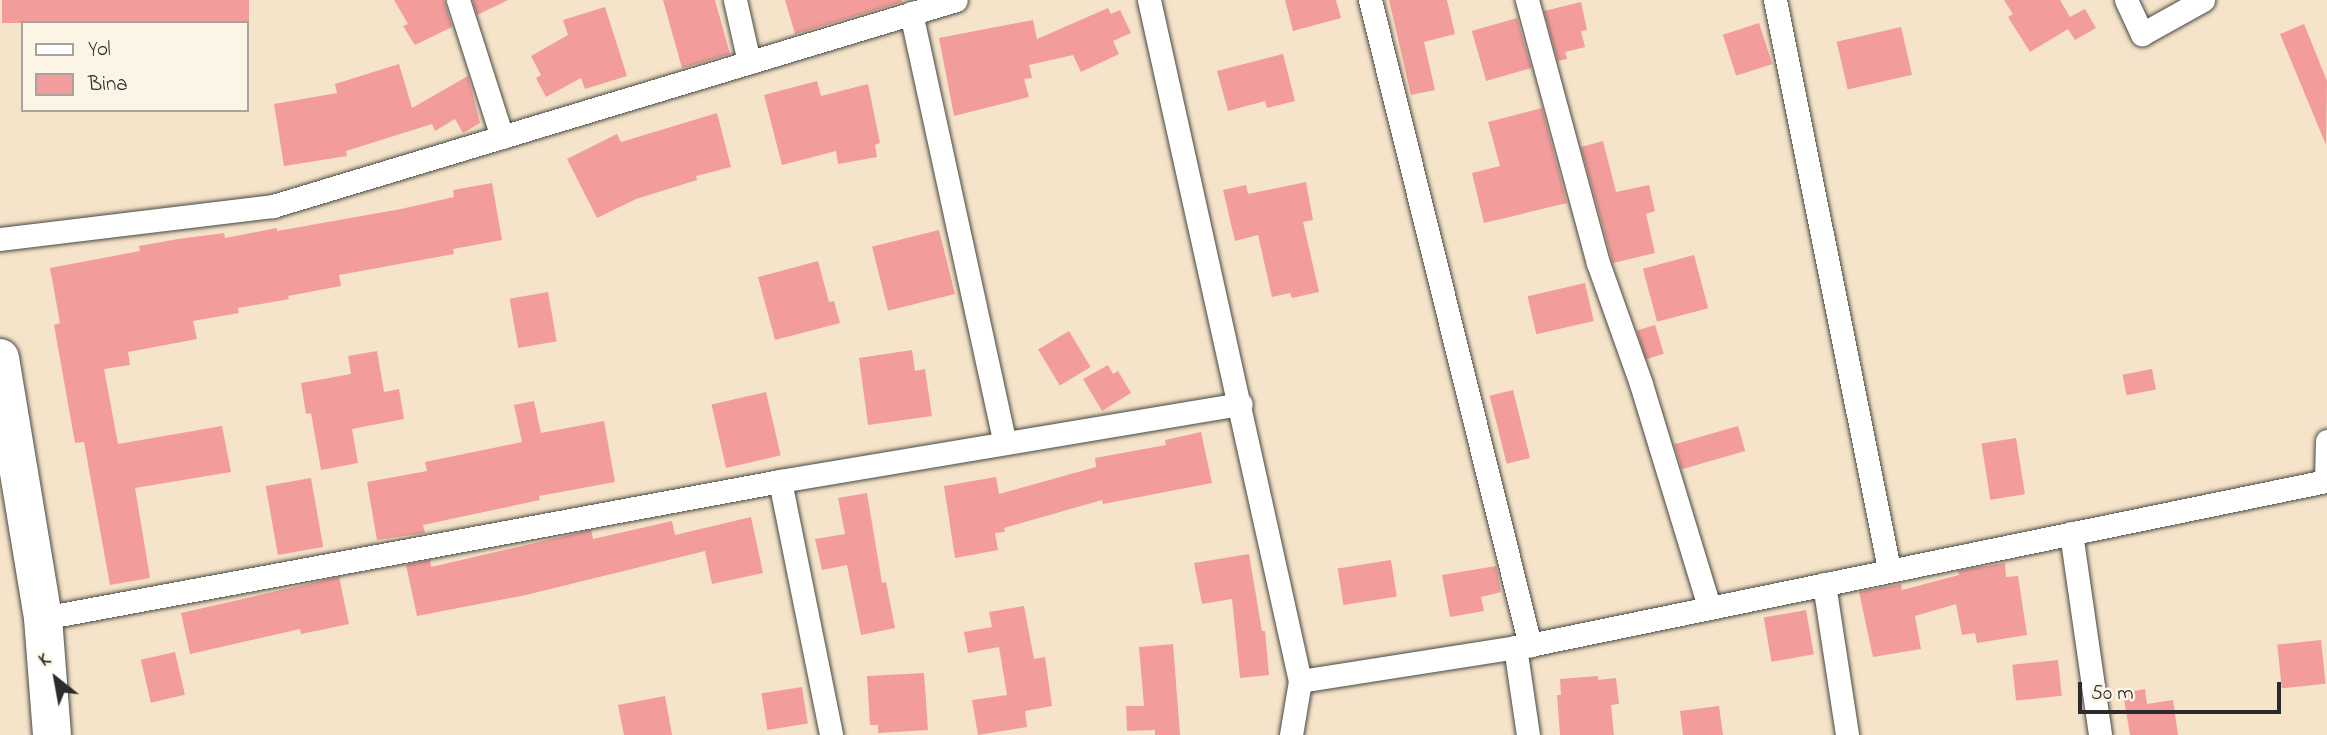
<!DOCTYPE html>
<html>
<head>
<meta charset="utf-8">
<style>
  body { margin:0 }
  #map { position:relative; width:2327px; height:735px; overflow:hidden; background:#f5e4c9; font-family:"Indie Flower",sans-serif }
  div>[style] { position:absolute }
  .building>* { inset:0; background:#f29d9b; transform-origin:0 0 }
  .roads { filter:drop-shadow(0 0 2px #494743) drop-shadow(0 0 2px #494743) }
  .minor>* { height:23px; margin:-11.5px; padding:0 11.5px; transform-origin:11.5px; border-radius:11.5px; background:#fff }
  .trunk>* { height:38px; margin:-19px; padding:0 19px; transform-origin:19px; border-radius:19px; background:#fff }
  span { translate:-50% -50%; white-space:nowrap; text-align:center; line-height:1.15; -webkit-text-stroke:5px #fcf5e5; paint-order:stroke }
  .legend { position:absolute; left:21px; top:21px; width:228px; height:91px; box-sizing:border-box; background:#fcf5e5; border:2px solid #a8a49b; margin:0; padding:9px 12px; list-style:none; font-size:21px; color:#2b2b2b }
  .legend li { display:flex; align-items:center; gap:14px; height:35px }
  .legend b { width:35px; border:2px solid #a8a49b }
  .north { position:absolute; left:21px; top:644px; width:70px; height:70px; -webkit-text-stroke:5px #fcf5e5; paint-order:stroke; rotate:329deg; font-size:19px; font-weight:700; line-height:28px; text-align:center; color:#2b2b2b }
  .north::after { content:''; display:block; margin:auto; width:24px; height:32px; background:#2b2b2b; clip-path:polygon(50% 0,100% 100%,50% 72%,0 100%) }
  .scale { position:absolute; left:2078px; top:682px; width:203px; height:32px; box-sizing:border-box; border:4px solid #2b2b2b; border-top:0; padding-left:9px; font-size:21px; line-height:24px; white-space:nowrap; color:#2b2b2b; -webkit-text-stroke:5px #fcf5e5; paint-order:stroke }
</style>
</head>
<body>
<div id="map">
  <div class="building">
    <i style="left:2px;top:0;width:247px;height:23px"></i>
    <i style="clip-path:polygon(394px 0,444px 0,452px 27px,415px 45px,403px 26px,408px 24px)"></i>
    <i style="clip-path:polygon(473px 0,508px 0,477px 15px)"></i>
    <i style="clip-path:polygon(663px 0,715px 0,730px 54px,682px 68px)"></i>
    <i style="clip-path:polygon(785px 0,902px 0,902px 2px,795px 34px)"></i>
    <i style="clip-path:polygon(1285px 0,1336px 0,1341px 18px,1293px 31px)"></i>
    <i style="clip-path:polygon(1389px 0,1447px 0,1455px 34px,1424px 42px,1435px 90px,1411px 95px)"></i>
    <i style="clip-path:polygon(2004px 0,2060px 0,2070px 17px,2085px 9px,2096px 28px,2075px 40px,2068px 29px,2030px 52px,2008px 17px,2013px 14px)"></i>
    <i style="clip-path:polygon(1581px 2px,1587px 30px,1581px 31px,1585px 47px,1565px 52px,1567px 59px,1558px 61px,1544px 11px)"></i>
    <i style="clip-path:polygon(605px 7px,627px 76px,585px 89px,581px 78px,546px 97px,536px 78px,541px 75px,531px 56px,568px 35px,563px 20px)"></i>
    <i style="clip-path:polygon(1108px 8px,1111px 14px,1120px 10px,1131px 33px,1113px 41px,1119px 54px,1081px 72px,1073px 55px,1029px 65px,1032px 78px,1024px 79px,1029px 97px,954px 116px,939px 38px,1033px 20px,1037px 39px)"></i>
    <i style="left:1517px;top:18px;width:52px;height:47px;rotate:74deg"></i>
    <i style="left:1759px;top:23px;width:43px;height:38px;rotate:72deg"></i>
    <i style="clip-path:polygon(2304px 24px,2327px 81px,2326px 145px,2280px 34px)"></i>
    <i style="left:1901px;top:27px;width:49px;height:66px;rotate:77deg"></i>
    <i style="clip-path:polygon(1283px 54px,1295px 101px,1267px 108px,1265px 101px,1228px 111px,1217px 71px)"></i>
    <i style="clip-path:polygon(399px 64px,412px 108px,468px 76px,480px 123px,463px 133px,455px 119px,435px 131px,432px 124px,346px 151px,347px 156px,284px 166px,274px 104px,337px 93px,335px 84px)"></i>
    <i style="clip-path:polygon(817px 81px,821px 96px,868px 84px,880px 143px,875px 145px,877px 157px,838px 164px,836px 151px,782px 165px,764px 95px)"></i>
    <i style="clip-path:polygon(1542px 108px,1567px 203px,1484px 223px,1472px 173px,1500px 166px,1488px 122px)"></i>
    <i style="clip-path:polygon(717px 113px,731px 167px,696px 176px,697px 180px,636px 199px,597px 218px,567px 159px,617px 134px,621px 142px)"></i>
    <i style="clip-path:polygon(1603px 141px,1616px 192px,1649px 185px,1655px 211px,1646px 214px,1655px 253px,1613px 263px,1581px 147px)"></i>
    <i style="clip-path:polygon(1306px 182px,1313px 220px,1303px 222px,1319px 292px,1292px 298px,1290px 293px,1272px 297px,1258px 235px,1235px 241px,1223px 190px,1246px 185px,1248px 194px)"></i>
    <i style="clip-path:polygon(492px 183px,502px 240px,453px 249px,454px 254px,339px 275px,341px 286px,288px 296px,289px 299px,238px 308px,239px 313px,193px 321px,197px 339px,128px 352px,130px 365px,104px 369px,118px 444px,222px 426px,231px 472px,135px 488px,150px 578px,110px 585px,84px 442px,75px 443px,54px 325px,60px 323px,50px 268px,140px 251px,139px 246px,178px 239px,224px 233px,225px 238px,277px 228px,277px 231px,401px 209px,454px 197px,453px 190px)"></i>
    <i style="left:939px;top:230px;width:66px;height:69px;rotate:76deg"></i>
    <i style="left:1694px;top:255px;width:55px;height:53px;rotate:75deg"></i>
    <i style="clip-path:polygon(818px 261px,829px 302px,834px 301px,840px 323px,775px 340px,758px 277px)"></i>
    <i style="left:1585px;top:283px;width:39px;height:59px;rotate:77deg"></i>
    <i style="left:548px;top:292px;width:50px;height:39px;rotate:80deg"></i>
    <i style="left:1655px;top:325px;width:30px;height:19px;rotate:73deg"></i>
    <i style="left:1069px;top:331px;width:42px;height:36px;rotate:59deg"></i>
    <i style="clip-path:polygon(912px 350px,915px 371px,925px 369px,932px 416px,868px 425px,859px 358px)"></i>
    <i style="clip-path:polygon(377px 351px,384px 392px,399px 389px,404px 419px,352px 429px,358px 463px,321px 470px,311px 413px,306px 414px,301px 383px,351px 374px,348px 356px)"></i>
    <i style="clip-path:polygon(1108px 365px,1113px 374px,1118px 371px,1131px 393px,1102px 411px,1083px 379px)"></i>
    <i style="left:2152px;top:369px;width:21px;height:30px;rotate:79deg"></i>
    <i style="left:1513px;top:390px;width:70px;height:24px;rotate:76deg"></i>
    <i style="left:766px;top:392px;width:65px;height:56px;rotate:77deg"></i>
    <i style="clip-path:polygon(534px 401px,541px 433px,604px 421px,615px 482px,539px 496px,540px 500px,423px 525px,425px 533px,377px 540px,367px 482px,427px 471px,425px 462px,522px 442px,514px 405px)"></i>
    <i style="left:1738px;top:426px;width:26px;height:66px;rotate:74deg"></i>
    <i style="clip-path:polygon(1201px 432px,1212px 483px,1103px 504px,1102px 500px,1004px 528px,1005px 532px,995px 533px,998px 550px,955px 558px,944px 486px,996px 477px,999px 494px,1096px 467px,1095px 458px,1166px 445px,1165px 440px)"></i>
    <i style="left:2016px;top:438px;width:57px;height:35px;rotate:81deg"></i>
    <i style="left:311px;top:478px;width:70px;height:46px;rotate:80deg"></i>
    <i style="clip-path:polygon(867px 493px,882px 583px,886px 582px,895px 628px,861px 635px,847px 565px,822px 570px,815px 539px,845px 534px,838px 498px)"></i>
    <i style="clip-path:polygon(751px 517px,763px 573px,712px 584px,705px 551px,526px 595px,417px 616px,406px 565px,430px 560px,431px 567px,591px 530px,593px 539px,672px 521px,675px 535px)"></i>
    <i style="clip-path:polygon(1249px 554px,1262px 631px,1265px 631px,1269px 675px,1240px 678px,1232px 599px,1202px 604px,1194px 563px)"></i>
    <i style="left:1391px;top:560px;width:37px;height:54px;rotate:81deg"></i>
    <i style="clip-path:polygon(2005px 563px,2006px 577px,2018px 576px,2027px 635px,1977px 643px,1975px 633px,1962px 635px,1956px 604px,1915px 616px,1921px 649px,1873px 657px,1859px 592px,1901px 584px,1902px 590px,1959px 575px,1958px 571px)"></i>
    <i style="clip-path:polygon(1496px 566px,1501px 592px,1481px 597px,1484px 611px,1450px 617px,1442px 575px)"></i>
    <i style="clip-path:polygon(339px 577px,349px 624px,301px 634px,300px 629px,190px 654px,181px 613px)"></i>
    <i style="clip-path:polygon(1024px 606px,1034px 659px,1045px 657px,1052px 706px,1025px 711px,1027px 727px,978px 735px,972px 700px,1007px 695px,999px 647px,968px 653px,964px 632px,992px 627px,989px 612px)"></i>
    <i style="left:1806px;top:610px;width:45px;height:43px;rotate:80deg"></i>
    <i style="left:2321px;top:640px;width:44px;height:44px;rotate:84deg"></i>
    <i style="clip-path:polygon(1173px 644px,1180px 735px,1155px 735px,1155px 730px,1127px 731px,1126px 706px,1144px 706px,1139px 647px)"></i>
    <i style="left:175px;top:652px;width:44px;height:35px;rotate:77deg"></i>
    <i style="left:2058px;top:660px;width:36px;height:46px;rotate:84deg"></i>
    <i style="clip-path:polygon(924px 673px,928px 730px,878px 733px,878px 725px,870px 725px,867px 676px)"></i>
    <i style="clip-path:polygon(1598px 676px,1598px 680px,1616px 678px,1619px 704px,1611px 705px,1614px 735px,1560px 735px,1557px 695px,1561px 695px,1560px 679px)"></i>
    <i style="left:802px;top:687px;width:37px;height:41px;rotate:81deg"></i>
    <i style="clip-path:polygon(2145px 689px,2147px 704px,2173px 700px,2178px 735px,2130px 735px,2123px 693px)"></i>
    <i style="clip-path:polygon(665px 696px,672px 735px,624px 735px,618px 705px)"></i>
    <i style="clip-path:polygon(1719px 706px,1723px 735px,1683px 735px,1680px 711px)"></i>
  </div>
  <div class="roads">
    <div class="minor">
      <i style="left:458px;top:0;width:144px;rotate:72.2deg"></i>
      <i style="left:735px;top:0;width:64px;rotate:77.3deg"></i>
      <i style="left:1149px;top:0;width:698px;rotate:77.5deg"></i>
      <i style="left:1300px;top:681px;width:55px;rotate:99.5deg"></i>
      <i style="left:1370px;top:0;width:665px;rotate:76.07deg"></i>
      <i style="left:1527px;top:0;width:272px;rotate:74.9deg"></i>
      <i style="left:1598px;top:263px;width:128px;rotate:70.4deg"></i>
      <i style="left:1641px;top:384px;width:233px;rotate:73deg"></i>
      <i style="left:1775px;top:0;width:580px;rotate:78.67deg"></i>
      <i style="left:2126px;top:0;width:38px;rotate:65deg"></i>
      <i style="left:2142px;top:34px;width:70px;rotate:-29.1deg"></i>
      <i style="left:911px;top:13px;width:440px;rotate:77.7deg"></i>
      <i style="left:0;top:239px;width:275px;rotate:-6.9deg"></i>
      <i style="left:273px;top:206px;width:713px;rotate:-16.78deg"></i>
      <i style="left:780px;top:481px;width:259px;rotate:78.6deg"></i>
      <i style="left:2071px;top:533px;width:204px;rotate:81.8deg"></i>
      <i style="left:1824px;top:584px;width:153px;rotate:81.3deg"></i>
      <i style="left:43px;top:618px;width:750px;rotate:-10.53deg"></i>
      <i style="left:780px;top:481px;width:467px;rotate:-9.5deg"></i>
      <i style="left:1515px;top:647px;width:89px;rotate:81.6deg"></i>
      <i style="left:1300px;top:681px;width:233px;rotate:-8.9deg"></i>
      <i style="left:1530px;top:645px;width:813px;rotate:-11.64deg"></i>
      <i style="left:2326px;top:481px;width:40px;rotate:-88.6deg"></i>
    </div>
    <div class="trunk">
      <i style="left:0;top:358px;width:264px;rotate:80.6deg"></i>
      <i style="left:43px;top:618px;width:117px;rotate:85.6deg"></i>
    </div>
  </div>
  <ul class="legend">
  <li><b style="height:9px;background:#fff"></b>Yol</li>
  <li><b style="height:19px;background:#f29d9b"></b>Bina</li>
  </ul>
  <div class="north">K</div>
  <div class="scale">50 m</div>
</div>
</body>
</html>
